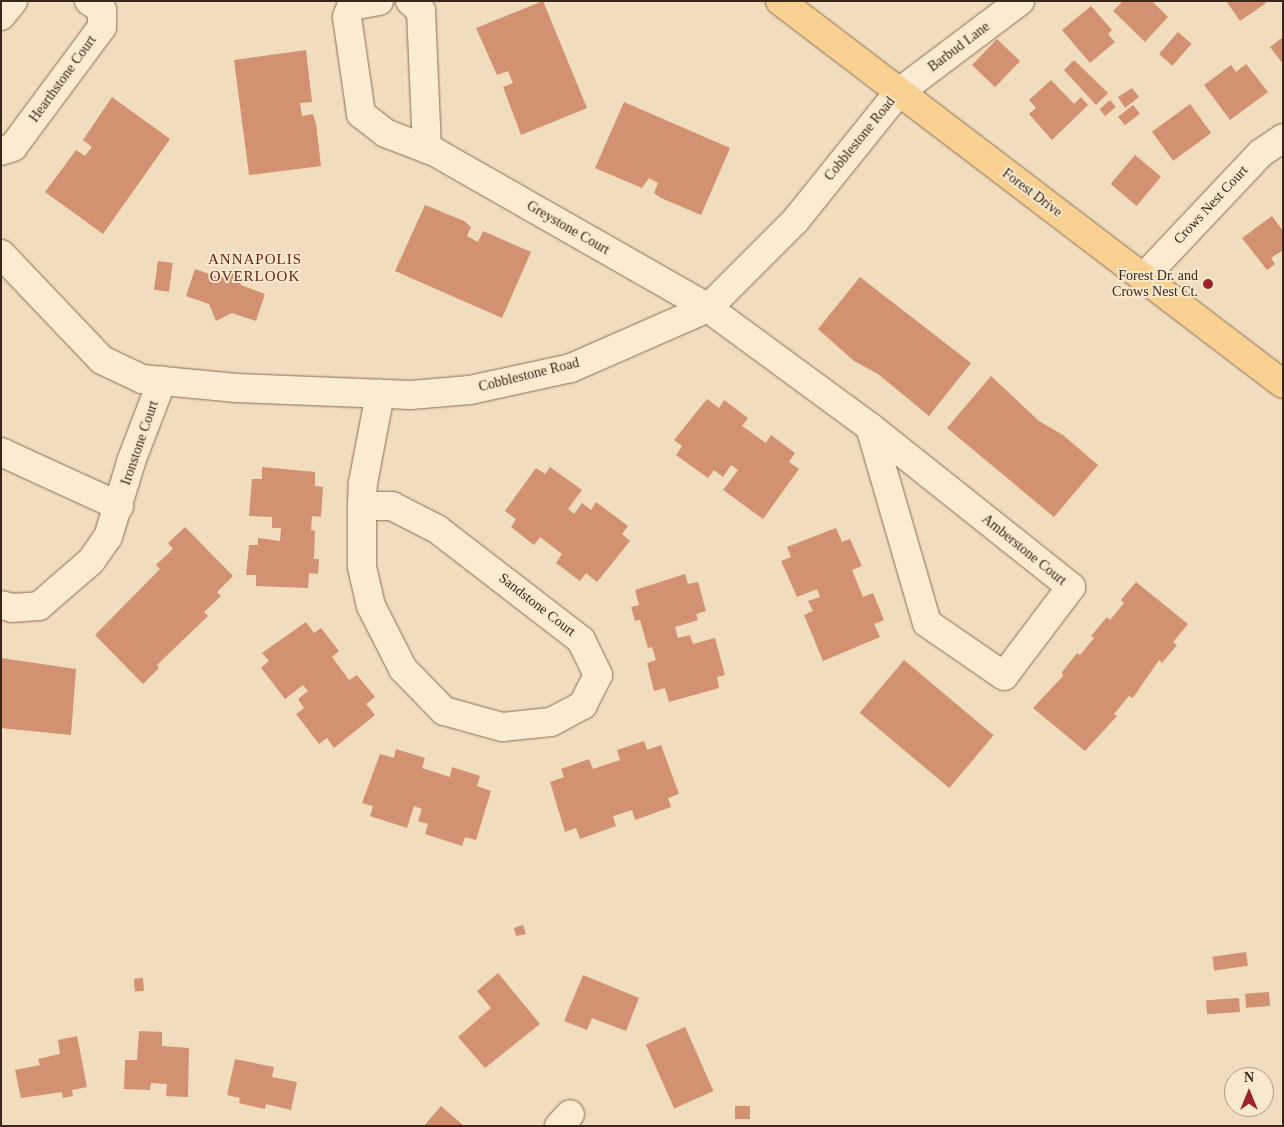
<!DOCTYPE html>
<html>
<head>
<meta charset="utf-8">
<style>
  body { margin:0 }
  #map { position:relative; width:1284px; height:1127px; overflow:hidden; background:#f1ddbd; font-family:"Times New Roman",serif }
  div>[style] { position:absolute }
  .building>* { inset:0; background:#d29170; transform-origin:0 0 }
  .roads { filter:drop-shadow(0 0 1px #8a6d55) drop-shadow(0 0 1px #8a6d55) }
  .minor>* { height:28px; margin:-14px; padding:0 14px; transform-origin:14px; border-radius:14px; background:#fbebd0 }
  .major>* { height:28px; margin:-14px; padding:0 14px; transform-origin:14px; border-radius:14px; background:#f8d091 }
  .dots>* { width:14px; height:14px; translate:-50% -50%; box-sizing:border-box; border:2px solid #f8e8cd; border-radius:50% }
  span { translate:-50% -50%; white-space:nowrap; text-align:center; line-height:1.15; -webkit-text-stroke:4px #f8e8cd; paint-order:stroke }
  .street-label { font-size:14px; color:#38271b }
  .poi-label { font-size:14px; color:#38271b }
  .right { translate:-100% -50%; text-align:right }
  .neighbourhood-label { font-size:15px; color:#672217; letter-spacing:1px }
  .frame { position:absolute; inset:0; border:2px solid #38271b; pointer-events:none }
  .north { position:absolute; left:1224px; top:1067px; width:50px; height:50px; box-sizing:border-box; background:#f8e8cd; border:1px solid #ab9b86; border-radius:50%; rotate:0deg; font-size:14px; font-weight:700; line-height:20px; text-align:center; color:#38271b }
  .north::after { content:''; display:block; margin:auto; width:18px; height:22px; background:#9d212b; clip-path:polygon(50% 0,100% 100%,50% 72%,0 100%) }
</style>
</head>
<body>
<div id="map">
  <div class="building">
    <i style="clip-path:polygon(543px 1px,587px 108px,521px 135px,503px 87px,513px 83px,508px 71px,497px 75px,476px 28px)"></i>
    <i style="clip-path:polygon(1123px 1px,1152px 1px,1168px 17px,1145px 42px,1113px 11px)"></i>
    <i style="clip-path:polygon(1226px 1px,1265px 1px,1266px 3px,1240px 21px)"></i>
    <i style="clip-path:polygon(1091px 6px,1112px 30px,1108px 34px,1115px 42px,1090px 63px,1062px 30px)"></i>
    <i style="left:1178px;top:32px;width:18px;height:29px;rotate:41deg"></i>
    <i style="clip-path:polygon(1283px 37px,1283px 64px,1270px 47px)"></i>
    <i style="left:997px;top:39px;width:32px;height:36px;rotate:44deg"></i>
    <i style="clip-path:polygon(306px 50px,312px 102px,300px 103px,302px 116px,313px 114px,316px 124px,321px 166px,249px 175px,234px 60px)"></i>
    <i style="clip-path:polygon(1074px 60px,1108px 93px,1096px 105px,1064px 70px)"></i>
    <i style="clip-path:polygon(1246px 64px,1268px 92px,1230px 120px,1204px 85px,1231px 65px,1236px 72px)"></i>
    <i style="clip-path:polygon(1051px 80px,1074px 104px,1081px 97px,1088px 105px,1052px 140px,1029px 114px,1036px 108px,1029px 100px)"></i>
    <i style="clip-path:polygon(1132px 88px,1139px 97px,1125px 108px,1118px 97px)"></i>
    <i style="clip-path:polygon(112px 97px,170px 139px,103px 234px,45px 192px,76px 150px,85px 156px,92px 147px,83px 140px)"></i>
    <i style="left:1110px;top:100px;width:9px;height:14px;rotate:49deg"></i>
    <i style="clip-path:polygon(624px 102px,730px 148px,701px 215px,661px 198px,654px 193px,658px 183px,649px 178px,642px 188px,595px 168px)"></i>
    <i style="left:1190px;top:104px;width:36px;height:47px;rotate:54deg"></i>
    <i style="left:1133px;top:105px;width:11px;height:19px;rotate:52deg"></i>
    <i style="left:1135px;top:155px;width:34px;height:38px;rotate:40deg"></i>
    <i style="clip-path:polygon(425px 205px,464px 221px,471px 227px,467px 236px,478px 242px,483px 231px,531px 252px,502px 318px,395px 271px)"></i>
    <i style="clip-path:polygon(1272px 216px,1283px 231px,1283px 250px,1271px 258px,1275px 264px,1267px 270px,1242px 238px)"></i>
    <i style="left:158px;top:261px;width:15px;height:29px;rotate:8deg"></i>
    <i style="clip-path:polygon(195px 269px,218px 277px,234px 270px,241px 285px,265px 294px,256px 321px,232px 313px,216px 321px,209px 304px,186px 296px)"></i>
    <i style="clip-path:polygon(860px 277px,971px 363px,929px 416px,878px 374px,854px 361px,818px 329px)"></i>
    <i style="clip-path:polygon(991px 376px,1039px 421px,1063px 435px,1098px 465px,1054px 517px,947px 428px)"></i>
    <i style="clip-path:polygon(707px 399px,719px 408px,724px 400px,748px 418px,742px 426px,752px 433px,766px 443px,771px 435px,795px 453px,789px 462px,799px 469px,763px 519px,723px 490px,738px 470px,731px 465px,723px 477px,714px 470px,708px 478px,676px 455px,682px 446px,674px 440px)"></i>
    <i style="clip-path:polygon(262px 467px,315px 472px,315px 486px,323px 487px,321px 517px,312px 516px,311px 530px,315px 531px,314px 559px,319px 559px,318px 574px,309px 573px,308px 588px,256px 586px,256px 575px,246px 575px,249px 545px,258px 545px,258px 538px,280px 541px,281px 528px,272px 528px,272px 517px,249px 516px,252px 479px,262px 479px)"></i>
    <i style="clip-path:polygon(550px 467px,582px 490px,568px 509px,574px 514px,582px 503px,591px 510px,596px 502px,628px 526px,622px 534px,630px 541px,597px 582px,586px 573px,580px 581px,556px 563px,562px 554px,540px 537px,534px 545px,511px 527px,516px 519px,505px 511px,536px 468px,545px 474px)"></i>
    <i style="clip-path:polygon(185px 527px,233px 576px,217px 592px,221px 596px,204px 612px,208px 616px,157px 665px,159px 668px,143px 684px,95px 635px,160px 569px,156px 565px,173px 549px,168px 543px)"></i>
    <i style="clip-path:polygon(836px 528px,842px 542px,850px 539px,862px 566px,852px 570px,863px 597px,873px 593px,884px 620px,874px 624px,880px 637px,823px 661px,804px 615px,813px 611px,808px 601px,820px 597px,817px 589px,797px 597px,781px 561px,791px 557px,787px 547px)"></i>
    <i style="clip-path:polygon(685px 574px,688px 584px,698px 582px,706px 611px,696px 614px,698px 620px,675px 627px,678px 638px,690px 635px,693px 644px,715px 638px,725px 675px,717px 677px,719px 688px,669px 702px,665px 688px,654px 691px,647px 663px,656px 660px,653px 650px,652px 647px,648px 648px,640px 620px,635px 621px,631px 607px,639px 605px,635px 590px)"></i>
    <i style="clip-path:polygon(1136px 582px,1188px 624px,1173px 642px,1177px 645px,1162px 663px,1159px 660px,1135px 695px,1132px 698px,1129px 696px,1114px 714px,1117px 716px,1085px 751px,1033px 708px,1063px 676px,1062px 672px,1077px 653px,1080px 655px,1094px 638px,1091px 636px,1107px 617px,1110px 620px,1120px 608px,1124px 603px,1121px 600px)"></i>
    <i style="clip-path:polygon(306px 622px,314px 633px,321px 628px,339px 651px,332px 657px,349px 680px,357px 675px,375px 697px,366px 704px,375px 715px,334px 748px,327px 738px,319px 744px,296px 714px,304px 708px,298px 699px,308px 691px,303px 685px,285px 699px,261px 668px,269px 661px,262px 653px)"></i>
    <i style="clip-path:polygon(1px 658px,76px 669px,71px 735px,1px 728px)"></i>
    <i style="left:904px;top:660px;width:117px;height:69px;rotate:40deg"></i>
    <i style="clip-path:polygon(644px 741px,647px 750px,661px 745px,679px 794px,668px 798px,671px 807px,635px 820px,632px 810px,623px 813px,613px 816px,616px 826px,580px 839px,576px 828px,565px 832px,550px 782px,564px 777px,561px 769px,589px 759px,593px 769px,620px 760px,617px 750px)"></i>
    <i style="clip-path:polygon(396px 749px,425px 758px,422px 768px,450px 777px,452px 767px,480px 776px,477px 786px,491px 791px,476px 840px,465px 837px,462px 846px,425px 834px,428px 824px,418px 821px,422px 809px,414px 806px,407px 828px,370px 816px,373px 806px,362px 803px,380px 754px,394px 758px)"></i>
    <i style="clip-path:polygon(523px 925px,526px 934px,516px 936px,514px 928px)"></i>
    <i style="left:1246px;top:952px;width:14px;height:34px;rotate:82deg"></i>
    <i style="clip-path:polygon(498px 973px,540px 1024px,485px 1068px,458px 1037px,491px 1008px,477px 991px)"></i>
    <i style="clip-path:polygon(583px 975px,639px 998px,626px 1031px,592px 1018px,587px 1030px,564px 1021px)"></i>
    <i style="left:143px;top:978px;width:13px;height:9px;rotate:86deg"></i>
    <i style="left:1269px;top:992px;width:14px;height:24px;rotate:86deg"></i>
    <i style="left:1239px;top:998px;width:14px;height:33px;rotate:86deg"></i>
    <i style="left:685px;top:1027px;width:70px;height:43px;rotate:66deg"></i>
    <i style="clip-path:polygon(139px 1031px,162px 1032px,162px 1046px,189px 1048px,188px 1097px,166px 1096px,167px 1084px,151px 1083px,150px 1090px,124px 1089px,125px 1060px,137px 1060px)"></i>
    <i style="clip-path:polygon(77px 1036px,87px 1087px,72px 1090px,73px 1096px,63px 1098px,62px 1092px,21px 1098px,15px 1070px,40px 1065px,38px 1059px,60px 1054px,58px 1040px)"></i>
    <i style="clip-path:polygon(235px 1059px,274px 1067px,272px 1077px,297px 1082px,291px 1110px,266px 1104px,265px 1109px,239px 1103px,240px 1098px,227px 1095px)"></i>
    <i style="clip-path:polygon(441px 1106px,464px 1126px,424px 1126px)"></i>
    <i style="left:735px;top:1106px;width:15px;height:13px"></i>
  </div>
  <div class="roads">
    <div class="minor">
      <i style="left:379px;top:1px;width:28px;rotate:170deg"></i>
      <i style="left:351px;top:6px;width:12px;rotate:110deg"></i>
      <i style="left:347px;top:17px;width:98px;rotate:81.8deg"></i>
      <i style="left:361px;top:114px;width:31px;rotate:38deg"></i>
      <i style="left:385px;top:133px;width:53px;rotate:20.8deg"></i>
      <i style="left:435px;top:152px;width:314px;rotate:29.7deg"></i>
      <i style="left:708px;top:308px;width:201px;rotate:36.3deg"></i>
      <i style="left:870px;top:427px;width:257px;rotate:38.5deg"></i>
      <i style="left:1071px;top:587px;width:111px;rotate:127deg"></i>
      <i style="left:1004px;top:676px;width:93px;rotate:-145.5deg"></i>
      <i style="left:927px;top:623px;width:204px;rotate:-106.2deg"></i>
      <i style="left:410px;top:1px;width:15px;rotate:42deg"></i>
      <i style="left:421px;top:11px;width:138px;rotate:87.5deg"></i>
      <i style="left:1px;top:16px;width:19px;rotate:-51deg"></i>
      <i style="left:1px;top:151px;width:13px;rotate:-18deg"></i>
      <i style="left:13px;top:147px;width:149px;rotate:-53.4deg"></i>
      <i style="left:102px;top:27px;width:17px;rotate:-90deg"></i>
      <i style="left:102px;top:10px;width:16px;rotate:-145deg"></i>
      <i style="left:1px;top:254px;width:146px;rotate:46.4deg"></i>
      <i style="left:102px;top:360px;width:44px;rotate:25.4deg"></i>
      <i style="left:142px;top:379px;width:95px;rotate:5.4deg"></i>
      <i style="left:237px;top:388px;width:174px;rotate:2.3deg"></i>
      <i style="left:411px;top:395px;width:59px;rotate:-4.8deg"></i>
      <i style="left:470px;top:390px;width:103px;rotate:-12.3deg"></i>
      <i style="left:571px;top:368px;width:150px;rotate:-23.7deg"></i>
      <i style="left:708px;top:308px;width:123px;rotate:-45deg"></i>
      <i style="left:795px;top:221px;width:164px;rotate:-51.2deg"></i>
      <i style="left:898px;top:93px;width:153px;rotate:-37deg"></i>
      <i style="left:1144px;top:277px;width:170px;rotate:-46.7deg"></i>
      <i style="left:1261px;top:153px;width:27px;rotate:-34deg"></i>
      <i style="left:1px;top:452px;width:130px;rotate:24.6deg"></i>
      <i style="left:362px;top:506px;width:30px"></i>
      <i style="left:392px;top:506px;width:51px;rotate:27.1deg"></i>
      <i style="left:437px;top:529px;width:182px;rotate:37.6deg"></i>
      <i style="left:581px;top:640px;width:39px;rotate:64deg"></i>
      <i style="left:598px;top:675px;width:34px;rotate:117deg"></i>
      <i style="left:583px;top:705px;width:36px;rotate:152deg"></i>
      <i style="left:551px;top:722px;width:49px;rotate:174.2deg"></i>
      <i style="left:502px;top:727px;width:60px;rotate:-164.6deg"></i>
      <i style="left:444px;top:711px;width:59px;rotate:-134.3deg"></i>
      <i style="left:403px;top:669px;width:71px;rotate:-116.9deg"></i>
      <i style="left:371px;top:606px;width:40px;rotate:-103deg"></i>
      <i style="left:362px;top:567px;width:61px;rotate:-90deg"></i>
      <i style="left:362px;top:506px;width:23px;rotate:-88deg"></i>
      <i style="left:363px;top:483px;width:91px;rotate:-79.2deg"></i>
      <i style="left:1px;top:605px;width:11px;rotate:15deg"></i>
      <i style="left:12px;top:608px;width:27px;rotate:-4deg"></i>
      <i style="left:39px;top:606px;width:69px;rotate:-40.9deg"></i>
      <i style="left:91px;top:561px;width:29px;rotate:-55deg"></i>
      <i style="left:108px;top:537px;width:82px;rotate:-72.9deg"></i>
      <i style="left:132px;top:459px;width:84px;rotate:-69deg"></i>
      <i style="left:559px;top:1126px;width:16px;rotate:-47deg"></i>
    </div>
    <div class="major">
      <i style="left:780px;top:1px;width:632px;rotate:37.29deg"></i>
    </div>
  </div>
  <div class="dots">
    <i style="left:1208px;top:284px;background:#9d212b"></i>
  </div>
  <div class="street-label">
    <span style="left:959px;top:47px;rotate:-37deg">Barbud Lane</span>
    <span style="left:63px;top:79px;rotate:-54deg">Hearthstone Court</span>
    <span style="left:860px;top:139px;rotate:-51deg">Cobblestone Road</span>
    <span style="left:1032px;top:193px;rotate:37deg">Forest Drive</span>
    <span style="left:1211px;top:205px;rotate:-47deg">Crows Nest Court</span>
    <span style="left:568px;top:228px;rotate:30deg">Greystone Court</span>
    <span style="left:529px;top:375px;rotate:-14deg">Cobblestone Road</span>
    <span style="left:140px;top:443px;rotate:-71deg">Ironstone Court</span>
    <span style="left:1024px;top:550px;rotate:39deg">Amberstone Court</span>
    <span style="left:537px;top:605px;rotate:38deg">Sandstone Court</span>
  </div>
  <div class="poi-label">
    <span class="right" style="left:1198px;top:284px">Forest Dr. and<br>Crows Nest Ct.</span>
  </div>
  <div class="neighbourhood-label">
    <span style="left:255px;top:268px">ANNAPOLIS<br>OVERLOOK</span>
  </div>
  <div class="frame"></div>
  <div class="north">N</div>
</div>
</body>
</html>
